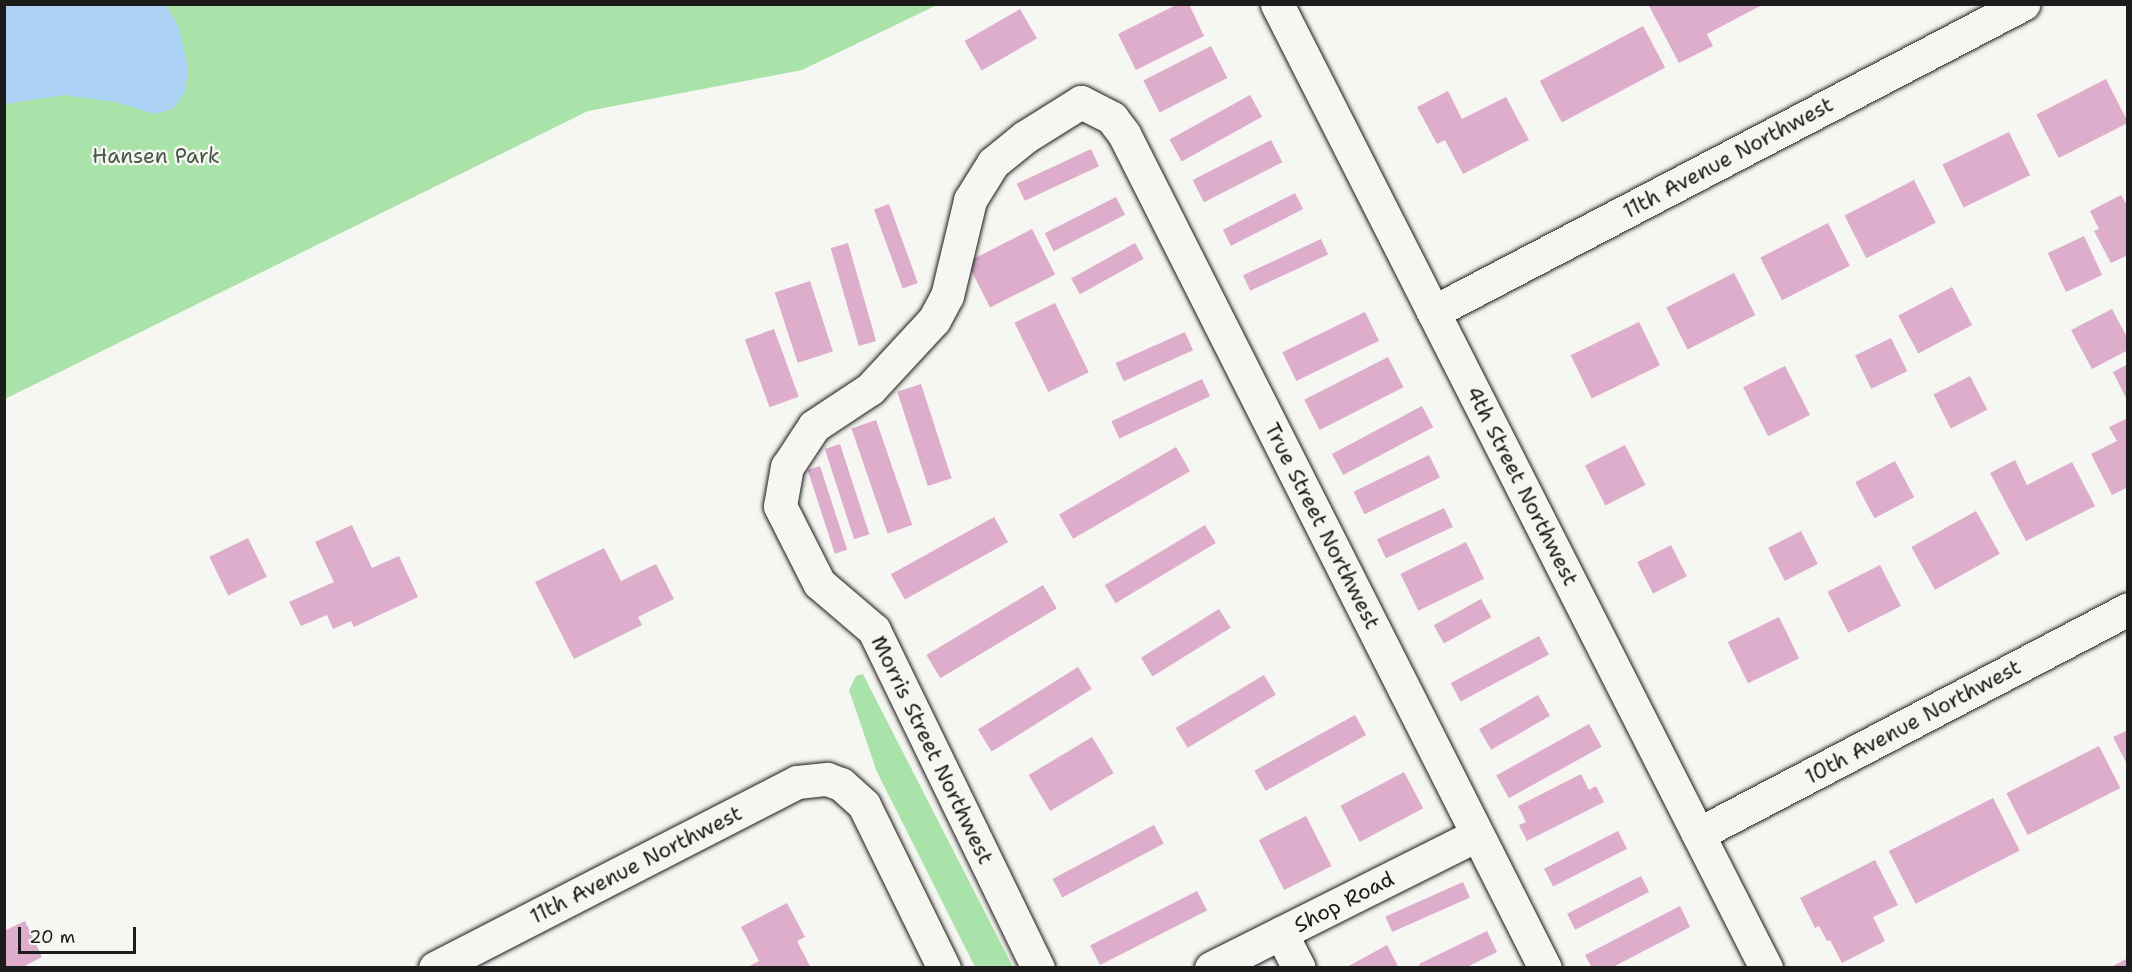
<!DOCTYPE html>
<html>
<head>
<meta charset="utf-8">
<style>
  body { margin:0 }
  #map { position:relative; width:2132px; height:972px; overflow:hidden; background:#f6f6f2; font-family:"Shantell Sans",sans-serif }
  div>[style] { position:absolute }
  .green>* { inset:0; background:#a9e3a9 }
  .water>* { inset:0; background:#add1f5 }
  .building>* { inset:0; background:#deadcc; transform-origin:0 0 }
  .roads { filter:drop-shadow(0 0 2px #1c1c1c) drop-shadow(0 0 2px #1c1c1c) }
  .street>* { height:33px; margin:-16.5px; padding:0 16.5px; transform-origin:16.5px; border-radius:16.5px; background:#f6f6f2 }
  span { translate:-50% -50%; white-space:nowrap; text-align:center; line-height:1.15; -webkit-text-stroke:5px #f6f6f2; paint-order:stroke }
  .park-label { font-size:21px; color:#465846 }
  .street-label { font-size:21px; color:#1c1c1c }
  .frame { position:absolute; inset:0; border:6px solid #1c1c1c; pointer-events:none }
  .scale { position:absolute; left:18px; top:927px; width:118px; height:27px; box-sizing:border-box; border:3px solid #1c1c1c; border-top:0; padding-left:8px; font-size:18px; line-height:21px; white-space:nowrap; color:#1c1c1c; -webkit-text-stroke:4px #f6f6f2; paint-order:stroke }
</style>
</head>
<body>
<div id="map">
  <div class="green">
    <i style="clip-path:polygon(5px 5px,937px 5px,802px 70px,588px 111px,5px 399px)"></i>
    <i style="clip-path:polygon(863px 674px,868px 684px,1013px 967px,975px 967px,877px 772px,849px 690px,856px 676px)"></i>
  </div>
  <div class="water">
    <i style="clip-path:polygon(5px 4px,165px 5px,178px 25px,188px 68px,185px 92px,173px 109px,154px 114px,116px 102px,64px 95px,5px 104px)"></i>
  </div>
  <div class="building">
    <i style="clip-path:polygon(1178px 4px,1189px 4px,1204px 36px,1136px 70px,1118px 34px)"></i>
    <i style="clip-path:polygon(1648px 4px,1764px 4px,1707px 34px,1713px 46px,1679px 63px)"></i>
    <i style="left:1020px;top:9px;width:34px;height:64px;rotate:60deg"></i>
    <i style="left:1643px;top:26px;width:47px;height:117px;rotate:62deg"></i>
    <i style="left:1211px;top:46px;width:36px;height:76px;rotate:63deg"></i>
    <i style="left:2106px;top:79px;width:49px;height:78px;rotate:63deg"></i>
    <i style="clip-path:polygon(1448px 91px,1462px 119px,1506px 97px,1529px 140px,1463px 174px,1445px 140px,1437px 144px,1417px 107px)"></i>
    <i style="left:1250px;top:95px;width:25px;height:92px;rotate:61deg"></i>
    <i style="left:2009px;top:132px;width:48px;height:74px;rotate:64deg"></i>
    <i style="left:1271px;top:140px;width:25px;height:88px;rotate:63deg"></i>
    <i style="left:1091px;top:149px;width:19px;height:82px;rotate:65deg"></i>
    <i style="left:1914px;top:180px;width:48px;height:78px;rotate:63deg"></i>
    <i style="left:1295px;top:193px;width:18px;height:81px;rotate:63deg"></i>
    <i style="clip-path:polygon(2121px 195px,2128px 207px,2128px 255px,2111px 263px,2094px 231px,2099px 229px,2090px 211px)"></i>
    <i style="left:1116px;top:197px;width:20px;height:80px;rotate:63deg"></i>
    <i style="left:889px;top:204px;width:84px;height:16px;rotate:70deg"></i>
    <i style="left:1828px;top:223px;width:48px;height:76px;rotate:63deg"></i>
    <i style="left:1032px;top:229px;width:51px;height:73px;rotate:63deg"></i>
    <i style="left:2084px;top:236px;width:43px;height:40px;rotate:65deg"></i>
    <i style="left:1321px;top:239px;width:17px;height:86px;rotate:65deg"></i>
    <i style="left:848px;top:243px;width:102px;height:18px;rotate:74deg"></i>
    <i style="left:1135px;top:243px;width:18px;height:73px;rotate:61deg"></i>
    <i style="left:1734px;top:273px;width:47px;height:76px;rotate:63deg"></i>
    <i style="left:810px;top:281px;width:74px;height:37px;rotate:72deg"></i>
    <i style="left:1952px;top:287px;width:43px;height:61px;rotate:62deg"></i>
    <i style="left:1055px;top:303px;width:77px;height:45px;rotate:64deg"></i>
    <i style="clip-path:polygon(2112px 309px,2128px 339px,2128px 350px,2092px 369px,2071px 330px)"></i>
    <i style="left:1365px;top:312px;width:32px;height:92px;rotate:64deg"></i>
    <i style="left:1639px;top:322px;width:48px;height:76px;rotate:64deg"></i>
    <i style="left:774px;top:329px;width:72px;height:31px;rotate:70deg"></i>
    <i style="left:1185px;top:332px;width:20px;height:76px;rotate:66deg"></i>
    <i style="left:1891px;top:338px;width:37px;height:40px;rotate:64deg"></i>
    <i style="left:1388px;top:357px;width:34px;height:94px;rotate:63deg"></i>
    <i style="clip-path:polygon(2128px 364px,2128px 402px,2113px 372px)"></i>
    <i style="left:1785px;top:366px;width:55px;height:47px;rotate:63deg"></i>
    <i style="left:1970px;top:376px;width:38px;height:41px;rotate:63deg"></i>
    <i style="left:1202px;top:379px;width:19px;height:100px;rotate:65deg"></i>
    <i style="left:921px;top:384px;width:99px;height:25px;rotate:72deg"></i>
    <i style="left:1422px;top:406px;width:24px;height:102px;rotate:62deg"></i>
    <i style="clip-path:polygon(2128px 418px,2128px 487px,2112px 495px,2091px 454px,2117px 441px,2109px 427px)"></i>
    <i style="left:876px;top:420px;width:111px;height:26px;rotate:71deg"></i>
    <i style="left:840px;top:444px;width:95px;height:16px;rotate:72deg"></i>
    <i style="left:1625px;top:445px;width:45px;height:45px;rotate:63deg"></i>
    <i style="left:1176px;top:447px;width:28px;height:135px;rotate:60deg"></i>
    <i style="left:1429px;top:455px;width:25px;height:84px;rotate:64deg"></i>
    <i style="clip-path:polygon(2015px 460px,2027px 485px,2072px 462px,2095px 506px,2026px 541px,1990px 473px)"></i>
    <i style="left:1895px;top:461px;width:41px;height:45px;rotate:62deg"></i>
    <i style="left:820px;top:466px;width:88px;height:13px;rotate:72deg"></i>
    <i style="left:1444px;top:508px;width:21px;height:74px;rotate:65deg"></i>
    <i style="left:1976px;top:511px;width:49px;height:74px;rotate:61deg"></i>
    <i style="left:994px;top:517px;width:29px;height:118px;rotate:61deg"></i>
    <i style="clip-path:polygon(352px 525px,372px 568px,399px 556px,418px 597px,354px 627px,351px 621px,333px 629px,327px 615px,301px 626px,289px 602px,334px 582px,315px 542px)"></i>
    <i style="left:1205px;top:525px;width:21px;height:117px;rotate:59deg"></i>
    <i style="left:1801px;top:531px;width:37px;height:37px;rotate:63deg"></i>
    <i style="left:248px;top:538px;width:43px;height:43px;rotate:64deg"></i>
    <i style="left:1466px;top:542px;width:41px;height:73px;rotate:64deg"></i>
    <i style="left:1671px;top:545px;width:35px;height:38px;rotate:63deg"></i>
    <i style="clip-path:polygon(604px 548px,621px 581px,656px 564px,674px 599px,638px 617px,642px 625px,574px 659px,535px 582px)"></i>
    <i style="left:1880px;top:565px;width:46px;height:59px;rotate:63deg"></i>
    <i style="left:1043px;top:585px;width:27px;height:136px;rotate:59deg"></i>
    <i style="left:1481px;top:599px;width:21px;height:54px;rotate:61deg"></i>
    <i style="left:1219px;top:609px;width:22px;height:92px;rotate:58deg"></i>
    <i style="left:1779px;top:617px;width:46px;height:57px;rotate:64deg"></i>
    <i style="left:1539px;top:636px;width:21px;height:100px;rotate:62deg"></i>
    <i style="left:1078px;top:667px;width:26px;height:118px;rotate:58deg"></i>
    <i style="left:1264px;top:675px;width:23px;height:103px;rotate:59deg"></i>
    <i style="left:1538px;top:695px;width:24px;height:68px;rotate:60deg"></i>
    <i style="left:1355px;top:715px;width:23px;height:115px;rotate:61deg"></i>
    <i style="left:1589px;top:724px;width:26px;height:106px;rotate:61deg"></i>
    <i style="clip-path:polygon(2128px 730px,2128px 766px,2113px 737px)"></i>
    <i style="left:1092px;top:737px;width:42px;height:74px;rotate:59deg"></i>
    <i style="left:2099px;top:746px;width:47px;height:104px;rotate:63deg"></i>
    <i style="left:1404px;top:772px;width:41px;height:72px;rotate:62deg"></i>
    <i style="clip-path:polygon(1581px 774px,1589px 790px,1596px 786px,1604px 802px,1527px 841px,1519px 825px,1526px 822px,1518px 806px)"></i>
    <i style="left:1993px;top:798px;width:59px;height:117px;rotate:63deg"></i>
    <i style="left:1306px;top:816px;width:56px;height:53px;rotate:63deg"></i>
    <i style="left:1154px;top:825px;width:21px;height:115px;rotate:62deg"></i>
    <i style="left:1618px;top:831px;width:20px;height:83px;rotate:63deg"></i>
    <i style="clip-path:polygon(1875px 860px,1898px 905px,1873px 917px,1885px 941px,1842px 963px,1830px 940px,1827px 941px,1819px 926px,1815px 928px,1800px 898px)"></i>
    <i style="left:1641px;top:876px;width:18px;height:83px;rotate:63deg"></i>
    <i style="left:1463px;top:882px;width:17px;height:85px;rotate:66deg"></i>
    <i style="left:1197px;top:891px;width:22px;height:120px;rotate:63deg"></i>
    <i style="clip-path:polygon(787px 903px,805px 937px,797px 941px,811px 968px,746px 968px,759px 961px,741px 927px)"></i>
    <i style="clip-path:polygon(1680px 906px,1690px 927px,1611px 968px,1592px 968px,1585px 955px)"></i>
    <i style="clip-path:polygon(25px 921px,42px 957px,21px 968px,4px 968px,4px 931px)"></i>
    <i style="clip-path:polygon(1487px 931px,1497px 952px,1465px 968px,1421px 968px,1419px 964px)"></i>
    <i style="clip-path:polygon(1387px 945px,1399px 968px,1345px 968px)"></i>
    <i style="clip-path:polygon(2128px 958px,2128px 968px,2109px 968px)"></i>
  </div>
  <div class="roads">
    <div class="street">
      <i style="left:1277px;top:4px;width:1081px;rotate:63.1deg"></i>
      <i style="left:1433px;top:312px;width:666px;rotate:-27.57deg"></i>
      <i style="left:1698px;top:834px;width:485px;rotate:-27.6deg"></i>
      <i style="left:1281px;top:933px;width:39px;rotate:63deg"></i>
      <i style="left:435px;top:968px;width:407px;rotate:-27.2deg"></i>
      <i style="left:797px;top:782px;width:30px;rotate:-6deg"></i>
      <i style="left:827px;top:779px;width:15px;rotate:20deg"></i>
      <i style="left:841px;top:784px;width:31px;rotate:42deg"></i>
      <i style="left:864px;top:805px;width:182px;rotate:63.9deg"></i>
      <i style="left:1038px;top:968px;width:376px;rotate:-115.9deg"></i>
      <i style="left:874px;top:630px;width:72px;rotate:-139.5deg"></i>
      <i style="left:819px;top:583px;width:86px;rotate:-116.9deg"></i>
      <i style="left:780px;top:506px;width:40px;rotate:-80deg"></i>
      <i style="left:787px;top:467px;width:49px;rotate:-56.6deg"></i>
      <i style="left:814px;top:426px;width:67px;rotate:-33.5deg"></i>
      <i style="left:870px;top:389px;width:94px;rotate:-47.2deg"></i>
      <i style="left:934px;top:320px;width:27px;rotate:-62deg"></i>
      <i style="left:947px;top:296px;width:99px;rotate:-76.5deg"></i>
      <i style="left:970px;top:200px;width:44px;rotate:-58.1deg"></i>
      <i style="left:993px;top:163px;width:41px;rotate:-39.1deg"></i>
      <i style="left:1025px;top:137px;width:66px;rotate:-32deg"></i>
      <i style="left:1081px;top:102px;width:35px;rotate:27deg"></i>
      <i style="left:1112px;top:118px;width:20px;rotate:53deg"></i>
      <i style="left:1124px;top:134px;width:934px;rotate:63.22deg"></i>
      <i style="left:1211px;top:968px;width:297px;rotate:-26.6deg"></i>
    </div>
  </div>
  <div class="park-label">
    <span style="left:156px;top:156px">Hansen Park</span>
  </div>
  <div class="street-label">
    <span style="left:1728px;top:158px;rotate:-28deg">11th Avenue Northwest</span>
    <span style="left:1522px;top:486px;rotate:63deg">4th Street Northwest</span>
    <span style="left:1322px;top:526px;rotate:63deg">True Street Northwest</span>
    <span style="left:1913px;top:722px;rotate:-28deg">10th Avenue Northwest</span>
    <span style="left:932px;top:750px;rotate:64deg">Morris Street Northwest</span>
    <span style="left:636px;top:865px;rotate:-27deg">11th Avenue Northwest</span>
    <span style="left:1344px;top:902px;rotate:-27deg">Shop Road</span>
  </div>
  <div class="frame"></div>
  <div class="scale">20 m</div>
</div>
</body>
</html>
